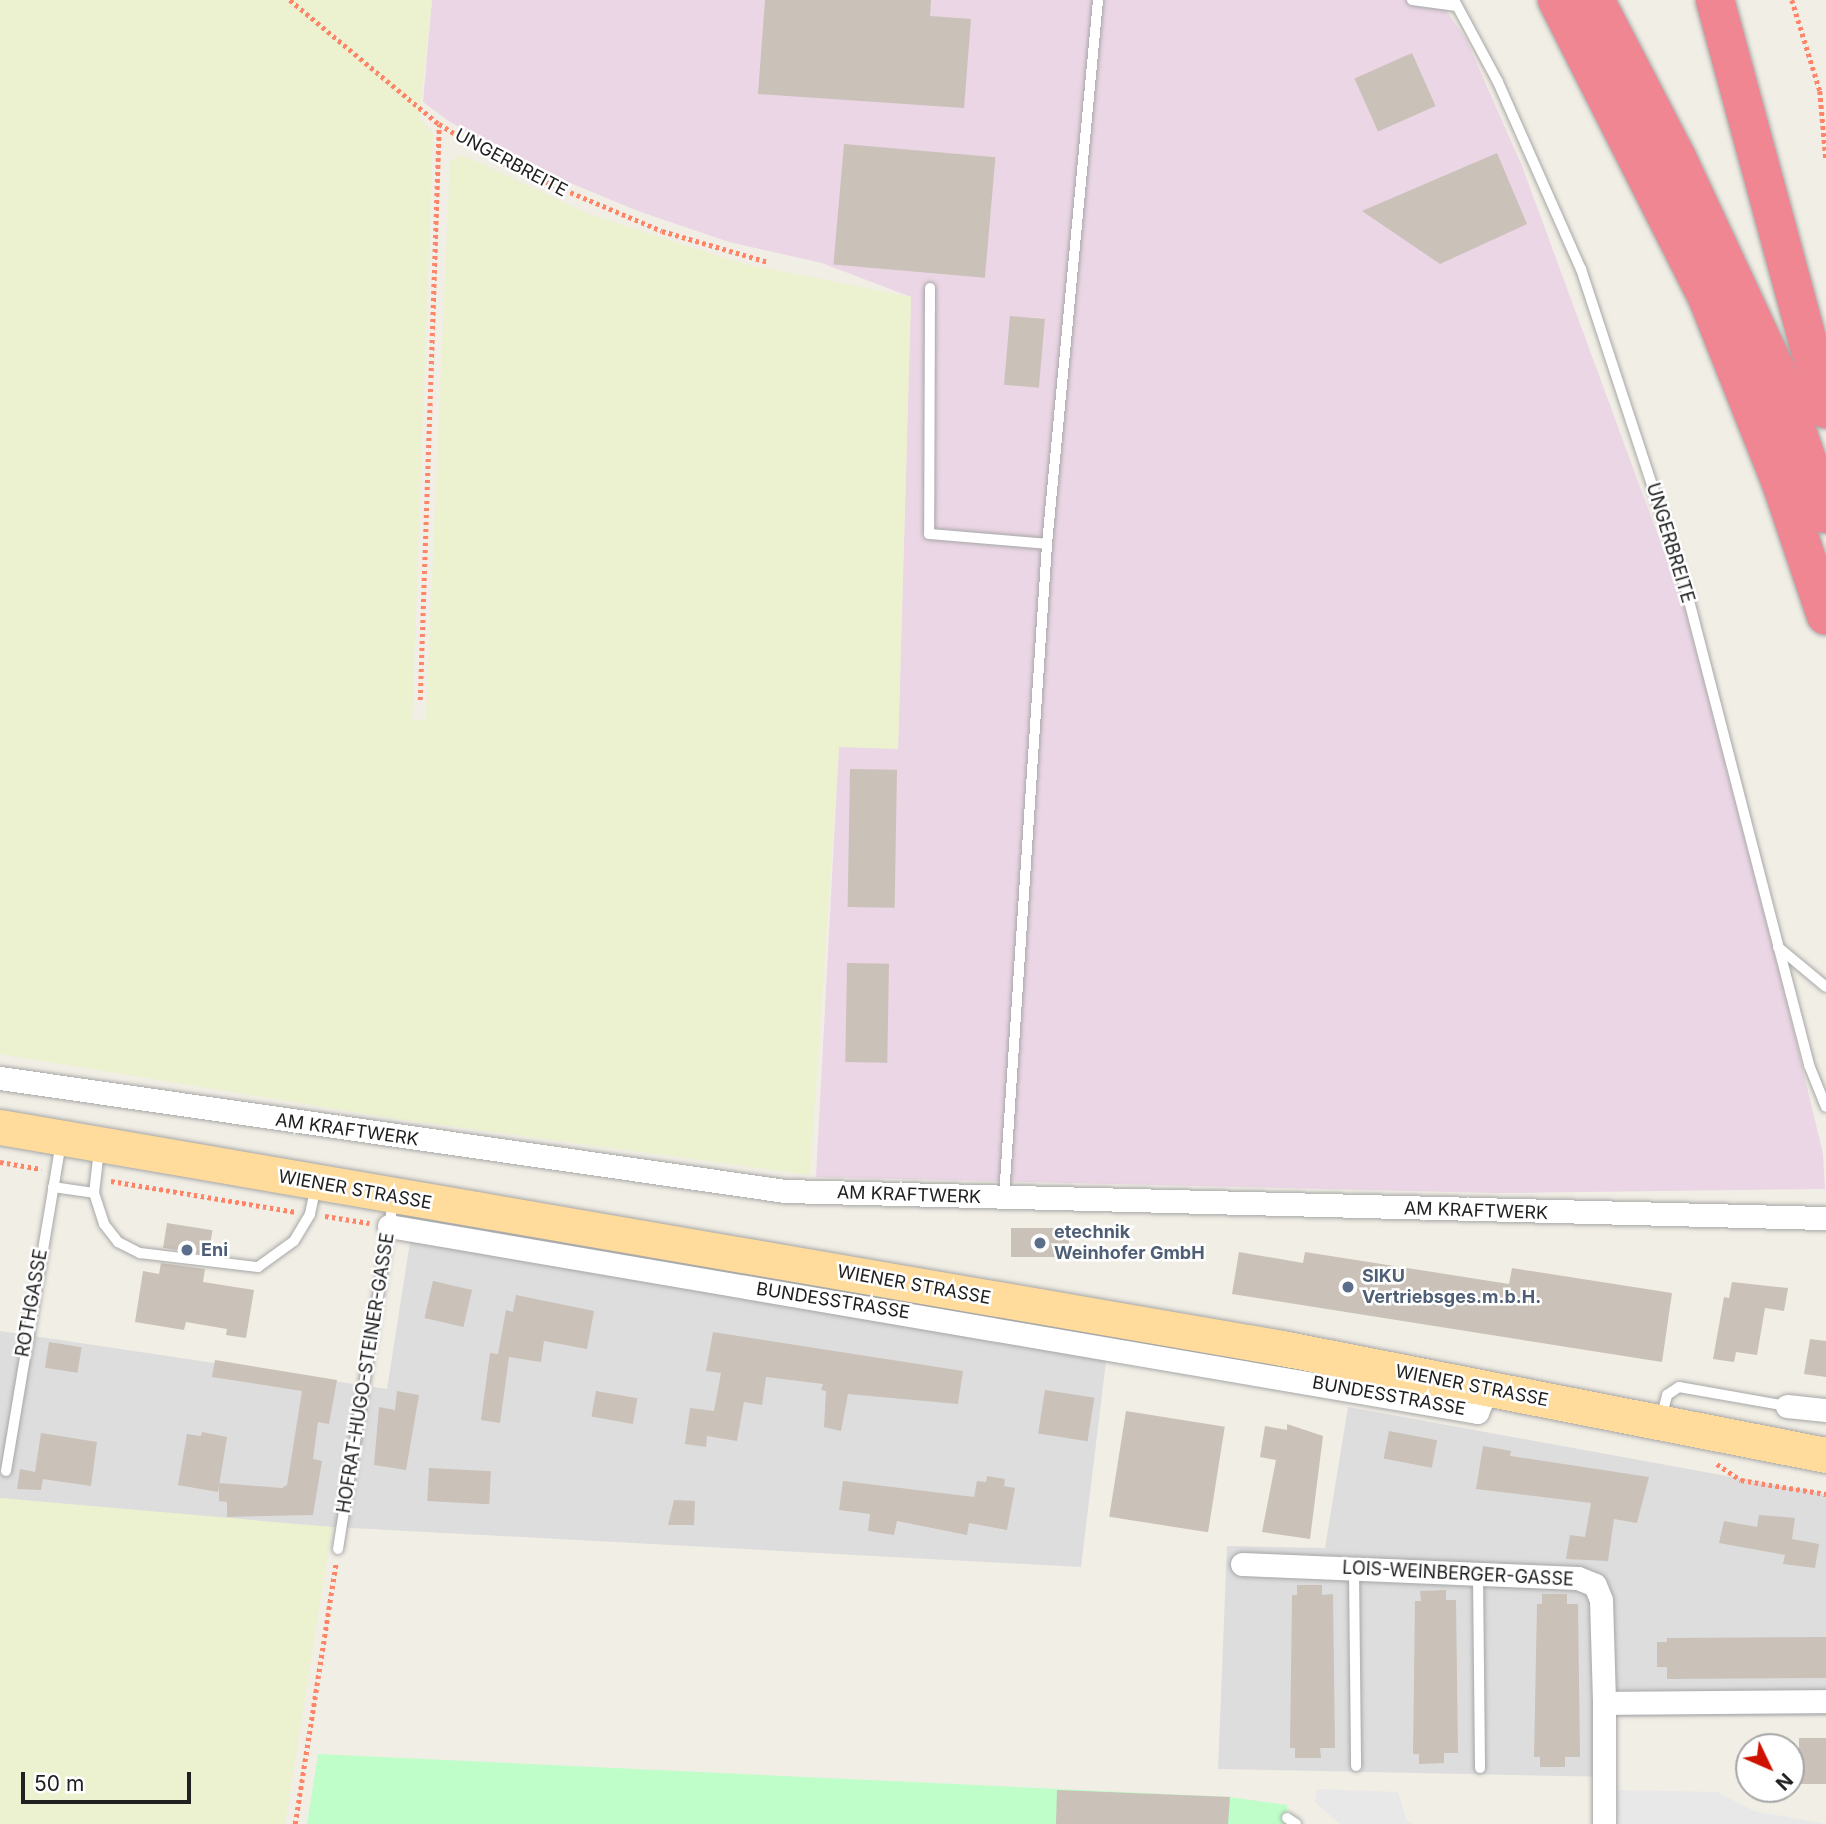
<!DOCTYPE html>
<html>
<head>
<meta charset="utf-8">
<style>
  body { margin:0 }
  #map { position:relative; width:1826px; height:1824px; overflow:hidden; background:#f1eee5; font-family:Inter,sans-serif }
  div>[style] { position:absolute }
  .residential>* { inset:0; background:#dedddd }
  .industrial>* { inset:0; background:#ebd6e5 }
  .farmland>* { inset:0; background:#ecf1cf }
  .park>* { inset:0; background:#bffec9 }
  .parking>* { inset:0; background:#e8e8e8 }
  .building>* { inset:0; background:#cac1b8; transform-origin:0 0 }
  .path>* { height:4.5px; margin-top:-2.25px; transform-origin:0; background:repeating-linear-gradient(90deg,#ff8468 0 3.5px,transparent 0 7px) }
  .roads { filter:drop-shadow(0 0 2px #a7a7a7) drop-shadow(0 0 2px #a7a7a7) }
  .lane>* { height:10px; margin:-5px; padding:0 5px; transform-origin:5px; border-radius:5px; background:#fff }
  .street>* { height:23px; margin:-11.5px; padding:0 11.5px; transform-origin:11.5px; border-radius:11.5px; background:#fff }
  .primary>* { height:35px; margin:-17.5px; padding:0 17.5px; transform-origin:17.5px; border-radius:17.5px; background:#ffdc9c }
  .highway>* { height:38px; margin:-19px; padding:0 19px; transform-origin:19px; border-radius:19px; background:#ef8691 }
  .dots>* { width:19px; height:19px; translate:-50% -50%; box-sizing:border-box; border:4px solid #fff; border-radius:50% }
  span { translate:-50% -50%; white-space:nowrap; text-align:center; line-height:1.15; -webkit-text-stroke:5px #fff; paint-order:stroke }
  .street-label { font-size:18px; color:#202020 }
  .service-label { font-size:18px; color:#4e5e75; font-weight:700 }
  .left { translate:0 -50%; text-align:left }
  .north { position:absolute; left:1735px; top:1733px; width:70px; height:70px; box-sizing:border-box; background:#fff; border:2px solid #a6a6a6; border-radius:50%; rotate:134deg; font-size:19px; font-weight:700; line-height:28px; text-align:center; color:#202020 }
  .north::after { content:''; display:block; margin:auto; width:24px; height:32px; background:#cf1100; clip-path:polygon(50% 0,100% 100%,50% 72%,0 100%) }
  .scale { position:absolute; left:21px; top:1772px; width:170px; height:32px; box-sizing:border-box; border:4px solid #202020; border-top:0; padding-left:9px; font-size:21px; line-height:24px; white-space:nowrap; color:#202020; -webkit-text-stroke:5px #fff; paint-order:stroke }
</style>
</head>
<body>
<div id="map">
  <div class="residential">
    <i style="clip-path:polygon(413px 1223px,1109px 1337px,1081px 1567px,277px 1524px,0 1498px,0 1331px,387px 1389px)"></i>
    <i style="clip-path:polygon(1348px 1407px,1826px 1494px,1826px 1716px,1612px 1717px,1615px 1777px,1218px 1769px,1227px 1546px,1325px 1548px)"></i>
  </div>
  <div class="industrial">
    <i style="clip-path:polygon(432px 0,1439px 0,1466px 39px,1522px 166px,1685px 609px,1783px 987px,1823px 1154px,1825px 1189px,1497px 1193px,816px 1177px,839px 746px,898px 749px,911px 297px,822px 263px,729px 242px,638px 211px,551px 175px,450px 122px,423px 102px)"></i>
  </div>
  <div class="farmland">
    <i style="clip-path:polygon(0 0,432px 0,419px 117px,433px 134px,412px 721px,426px 720px,450px 161px,462px 155px,591px 215px,744px 264px,911px 297px,898px 749px,839px 747px,810px 1175px,397px 1119px,0 1054px)"></i>
    <i style="clip-path:polygon(0 1498px,332px 1527px,285px 1824px,0 1824px)"></i>
  </div>
  <div class="park">
    <i style="clip-path:polygon(318px 1754px,1230px 1797px,1287px 1805px,1287px 1824px,307px 1824px)"></i>
  </div>
  <div class="parking">
    <i style="clip-path:polygon(1317px 1789px,1398px 1792px,1407px 1821px,1413px 1824px,1340px 1824px,1315px 1802px)"></i>
    <i style="clip-path:polygon(1617px 1790px,1717px 1792px,1754px 1811px,1826px 1824px,1618px 1824px)"></i>
  </div>
  <div class="building">
    <i style="clip-path:polygon(765px 0,931px 0,930px 16px,971px 19px,964px 108px,758px 94px)"></i>
    <i style="left:1412px;top:53px;width:58px;height:63px;rotate:66deg"></i>
    <i style="left:844px;top:144px;width:152px;height:121px;rotate:5deg"></i>
    <i style="clip-path:polygon(1497px 153px,1527px 224px,1440px 264px,1362px 211px)"></i>
    <i style="left:1010px;top:316px;width:35px;height:69px;rotate:5deg"></i>
    <i style="left:850px;top:769px;width:47px;height:138px;rotate:1deg"></i>
    <i style="left:847px;top:963px;width:42px;height:99px;rotate:1deg"></i>
    <i style="left:167px;top:1223px;width:46px;height:25px;rotate:9deg"></i>
    <i style="left:1069px;top:1228px;width:29px;height:58px;rotate:90deg"></i>
    <i style="clip-path:polygon(1239px 1252px,1303px 1263px,1305px 1252px,1509px 1284px,1512px 1268px,1672px 1293px,1662px 1362px,1232px 1294px)"></i>
    <i style="clip-path:polygon(161px 1263px,205px 1269px,203px 1282px,254px 1290px,246px 1338px,226px 1335px,227px 1329px,186px 1322px,184px 1330px,135px 1322px,143px 1271px,159px 1274px)"></i>
    <i style="left:433px;top:1281px;width:40px;height:38px;rotate:13deg"></i>
    <i style="clip-path:polygon(1732px 1282px,1788px 1288px,1784px 1311px,1765px 1308px,1757px 1355px,1736px 1352px,1734px 1362px,1713px 1359px,1724px 1297px,1729px 1298px)"></i>
    <i style="clip-path:polygon(516px 1295px,594px 1311px,587px 1349px,544px 1341px,541px 1362px,509px 1357px,500px 1423px,481px 1420px,490px 1353px,498px 1354px,506px 1310px,513px 1312px)"></i>
    <i style="clip-path:polygon(713px 1332px,963px 1371px,958px 1404px,848px 1394px,841px 1431px,824px 1427px,826px 1391px,821px 1390px,823px 1384px,766px 1377px,762px 1405px,744px 1402px,737px 1441px,707px 1436px,706px 1447px,685px 1444px,690px 1408px,714px 1411px,721px 1373px,706px 1371px)"></i>
    <i style="clip-path:polygon(1810px 1339px,1826px 1341px,1826px 1377px,1804px 1374px)"></i>
    <i style="left:49px;top:1342px;width:33px;height:26px;rotate:9deg"></i>
    <i style="clip-path:polygon(215px 1360px,337px 1380px,329px 1424px,318px 1422px,313px 1459px,322px 1461px,313px 1515px,227px 1517px,227px 1502px,219px 1501px,219px 1483px,282px 1488px,287px 1485px,302px 1391px,212px 1377px)"></i>
    <i style="left:1045px;top:1390px;width:50px;height:44px;rotate:9deg"></i>
    <i style="clip-path:polygon(397px 1391px,419px 1395px,406px 1470px,374px 1465px,379px 1407px,395px 1410px)"></i>
    <i style="left:596px;top:1391px;width:42px;height:26px;rotate:10deg"></i>
    <i style="left:1126px;top:1411px;width:100px;height:107px;rotate:9deg"></i>
    <i style="clip-path:polygon(1287px 1424px,1323px 1436px,1310px 1539px,1262px 1532px,1276px 1460px,1260px 1457px,1265px 1426px,1287px 1430px)"></i>
    <i style="left:1389px;top:1431px;width:49px;height:28px;rotate:11deg"></i>
    <i style="clip-path:polygon(202px 1432px,227px 1437px,218px 1492px,178px 1485px,187px 1434px,201px 1436px)"></i>
    <i style="clip-path:polygon(41px 1433px,97px 1442px,91px 1486px,43px 1479px,41px 1490px,17px 1489px,20px 1469px,35px 1472px)"></i>
    <i style="clip-path:polygon(1483px 1446px,1511px 1451px,1510px 1456px,1649px 1477px,1637px 1523px,1614px 1519px,1608px 1561px,1566px 1559px,1570px 1535px,1585px 1537px,1591px 1503px,1476px 1489px)"></i>
    <i style="left:429px;top:1468px;width:62px;height:33px;rotate:3deg"></i>
    <i style="clip-path:polygon(987px 1476px,1005px 1479px,1004px 1486px,1015px 1488px,1007px 1530px,969px 1523px,967px 1535px,897px 1521px,894px 1535px,868px 1531px,870px 1514px,839px 1510px,843px 1481px,974px 1497px,977px 1481px,986px 1482px)"></i>
    <i style="clip-path:polygon(674px 1500px,695px 1501px,694px 1525px,668px 1525px)"></i>
    <i style="clip-path:polygon(1759px 1515px,1795px 1518px,1792px 1539px,1819px 1544px,1815px 1568px,1783px 1564px,1785px 1555px,1719px 1543px,1724px 1521px,1757px 1527px)"></i>
    <i style="clip-path:polygon(1297px 1585px,1322px 1585px,1322px 1595px,1333px 1594px,1335px 1748px,1320px 1748px,1321px 1758px,1295px 1758px,1295px 1748px,1290px 1748px,1292px 1595px,1297px 1595px)"></i>
    <i style="clip-path:polygon(1446px 1590px,1446px 1600px,1456px 1600px,1458px 1753px,1444px 1753px,1444px 1763px,1419px 1764px,1419px 1754px,1413px 1754px,1415px 1601px,1421px 1601px,1420px 1591px)"></i>
    <i style="clip-path:polygon(1542px 1594px,1567px 1594px,1567px 1604px,1578px 1604px,1580px 1757px,1565px 1757px,1565px 1767px,1540px 1767px,1540px 1757px,1534px 1757px,1537px 1604px,1542px 1604px)"></i>
    <i style="clip-path:polygon(1826px 1637px,1826px 1678px,1667px 1679px,1667px 1667px,1657px 1667px,1657px 1642px,1667px 1642px,1667px 1638px)"></i>
    <i style="left:1826px;top:1738px;width:46px;height:27px;rotate:90deg"></i>
    <i style="clip-path:polygon(1057px 1790px,1230px 1797px,1228px 1824px,1056px 1824px)"></i>
  </div>
  <div class="path">
    <i style="left:290px;top:0;width:194px;rotate:39.8deg"></i>
    <i style="left:439px;top:124px;width:79px;rotate:31.5deg"></i>
    <i style="left:506px;top:165px;width:169px;rotate:22.9deg"></i>
    <i style="left:662px;top:231px;width:110px;rotate:16.3deg"></i>
    <i style="left:1792px;top:0;width:95px;rotate:72.9deg"></i>
    <i style="left:1820px;top:91px;width:68px;rotate:85deg"></i>
    <i style="left:420px;top:700px;width:576px;rotate:-88.11deg"></i>
    <i style="left:0;top:1162px;width:42px;rotate:9.7deg"></i>
    <i style="left:111px;top:1181px;width:188px;rotate:9.5deg"></i>
    <i style="left:325px;top:1216px;width:45px;rotate:9deg"></i>
    <i style="left:1717px;top:1464px;width:29px;rotate:34deg"></i>
    <i style="left:1741px;top:1480px;width:86px;rotate:9.4deg"></i>
    <i style="left:295px;top:1824px;width:265px;rotate:-81.1deg"></i>
  </div>
  <div class="roads">
    <div class="lane">
      <i style="left:1412px;top:0;width:45px;rotate:7.6deg"></i>
      <i style="left:1454px;top:0;width:93px;rotate:61.8deg"></i>
      <i style="left:1498px;top:82px;width:205px;rotate:66.1deg"></i>
      <i style="left:1581px;top:269px;width:333px;rotate:71.8deg"></i>
      <i style="left:1685px;top:585px;width:496px;rotate:75.5deg"></i>
      <i style="left:1809px;top:1065px;width:45px;rotate:68deg"></i>
      <i style="left:930px;top:288px;width:246px;rotate:90.2deg"></i>
      <i style="left:929px;top:534px;width:118px;rotate:4.8deg"></i>
      <i style="left:1778px;top:947px;width:62px;rotate:39.8deg"></i>
      <i style="left:99px;top:1150px;width:43px;rotate:96.6deg"></i>
      <i style="left:94px;top:1193px;width:33px;rotate:72deg"></i>
      <i style="left:104px;top:1224px;width:23px;rotate:52deg"></i>
      <i style="left:118px;top:1242px;width:25px;rotate:27deg"></i>
      <i style="left:140px;top:1253px;width:119px;rotate:6.8deg"></i>
      <i style="left:258px;top:1267px;width:44px;rotate:-35.8deg"></i>
      <i style="left:294px;top:1241px;width:31px;rotate:-59deg"></i>
      <i style="left:310px;top:1214px;width:30px;rotate:-78deg"></i>
      <i style="left:53px;top:1187px;width:41px;rotate:8.3deg"></i>
      <i style="left:1004px;top:1197px;width:654px;rotate:-86.23deg"></i>
      <i style="left:1047px;top:544px;width:546px;rotate:-84.64deg"></i>
      <i style="left:1661px;top:1418px;width:24px;rotate:-75deg"></i>
      <i style="left:1667px;top:1395px;width:14px;rotate:-34deg"></i>
      <i style="left:1679px;top:1387px;width:110px;rotate:10deg"></i>
      <i style="left:6px;top:1471px;width:334px;rotate:-80.5deg"></i>
      <i style="left:338px;top:1549px;width:353px;rotate:-81deg"></i>
      <i style="left:1354px;top:1569px;width:197px;rotate:89.4deg"></i>
      <i style="left:1478px;top:1574px;width:194px;rotate:89.4deg"></i>
      <i style="left:1287px;top:1818px;width:11px;rotate:34deg"></i>
    </div>
    <div class="street">
      <i style="left:0;top:1078px;width:793px;rotate:8.19deg"></i>
      <i style="left:785px;top:1191px;width:1041px;rotate:1.49deg"></i>
      <i style="left:389px;top:1226px;width:1104px;rotate:9.7deg"></i>
      <i style="left:1477px;top:1412px;width:25px;rotate:-67deg"></i>
      <i style="left:1787px;top:1406px;width:39px;rotate:6deg"></i>
      <i style="left:1242px;top:1564px;width:336px;rotate:2.4deg"></i>
      <i style="left:1578px;top:1578px;width:18px;rotate:22deg"></i>
      <i style="left:1595px;top:1585px;width:16px;rotate:68deg"></i>
      <i style="left:1601px;top:1600px;width:103px;rotate:88.3deg"></i>
      <i style="left:1604px;top:1824px;width:121px;rotate:-90deg"></i>
      <i style="left:1604px;top:1703px;width:222px;rotate:-0.5deg"></i>
    </div>
    <div class="primary">
      <i style="left:0;top:1127px;width:1301px;rotate:9.78deg"></i>
      <i style="left:1282px;top:1348px;width:554px;rotate:11.13deg"></i>
    </div>
    <div class="highway">
      <i style="left:1557px;top:0;width:333px;rotate:63.2deg"></i>
      <i style="left:1707px;top:297px;width:200px;rotate:68.3deg"></i>
      <i style="left:1781px;top:483px;width:140px;rotate:71.3deg"></i>
      <i style="left:1595px;top:0;width:178px;rotate:62.6deg"></i>
      <i style="left:1677px;top:158px;width:230px;rotate:65deg"></i>
      <i style="left:1774px;top:366px;width:157px;rotate:70.6deg"></i>
      <i style="left:1715px;top:0;width:424px;rotate:74.8deg"></i>
    </div>
  </div>
  <div class="dots">
    <i style="left:1040px;top:1243px;background:#5c6f8a"></i>
    <i style="left:187px;top:1250px;background:#5c6f8a"></i>
    <i style="left:1348px;top:1287px;background:#5c6f8a"></i>
  </div>
  <div class="street-label">
    <span style="left:511px;top:163px;rotate:28deg">UNGERBREITE</span>
    <span style="left:1670px;top:543px;rotate:73deg">UNGERBREITE</span>
    <span style="left:347px;top:1130px;rotate:8deg">AM KRAFTWERK</span>
    <span style="left:355px;top:1190px;rotate:10deg">WIENER STRASSE</span>
    <span style="left:909px;top:1195px;rotate:2deg">AM KRAFTWERK</span>
    <span style="left:1476px;top:1211px;rotate:2deg">AM KRAFTWERK</span>
    <span style="left:914px;top:1285px;rotate:10deg">WIENER STRASSE</span>
    <span style="left:833px;top:1301px;rotate:9deg">BUNDESSTRASSE</span>
    <span style="left:32px;top:1303px;rotate:-80deg">ROTHGASSE</span>
    <span style="left:366px;top:1373px;rotate:-81deg">HOFRAT-HUGO-STEINER-GASSE</span>
    <span style="left:1472px;top:1386px;rotate:11deg">WIENER STRASSE</span>
    <span style="left:1389px;top:1396px;rotate:10deg">BUNDESSTRASSE</span>
    <span style="left:1458px;top:1574px;rotate:3deg">LOIS-WEINBERGER-GASSE</span>
  </div>
  <div class="service-label">
    <span class="left" style="left:1054px;top:1243px">etechnik<br>Weinhofer GmbH</span>
    <span class="left" style="left:201px;top:1250px">Eni</span>
    <span class="left" style="left:1362px;top:1287px">SIKU<br>Vertriebsges.m.b.H.</span>
  </div>
  <div class="north">N</div>
  <div class="scale">50 m</div>
</div>
</body>
</html>
